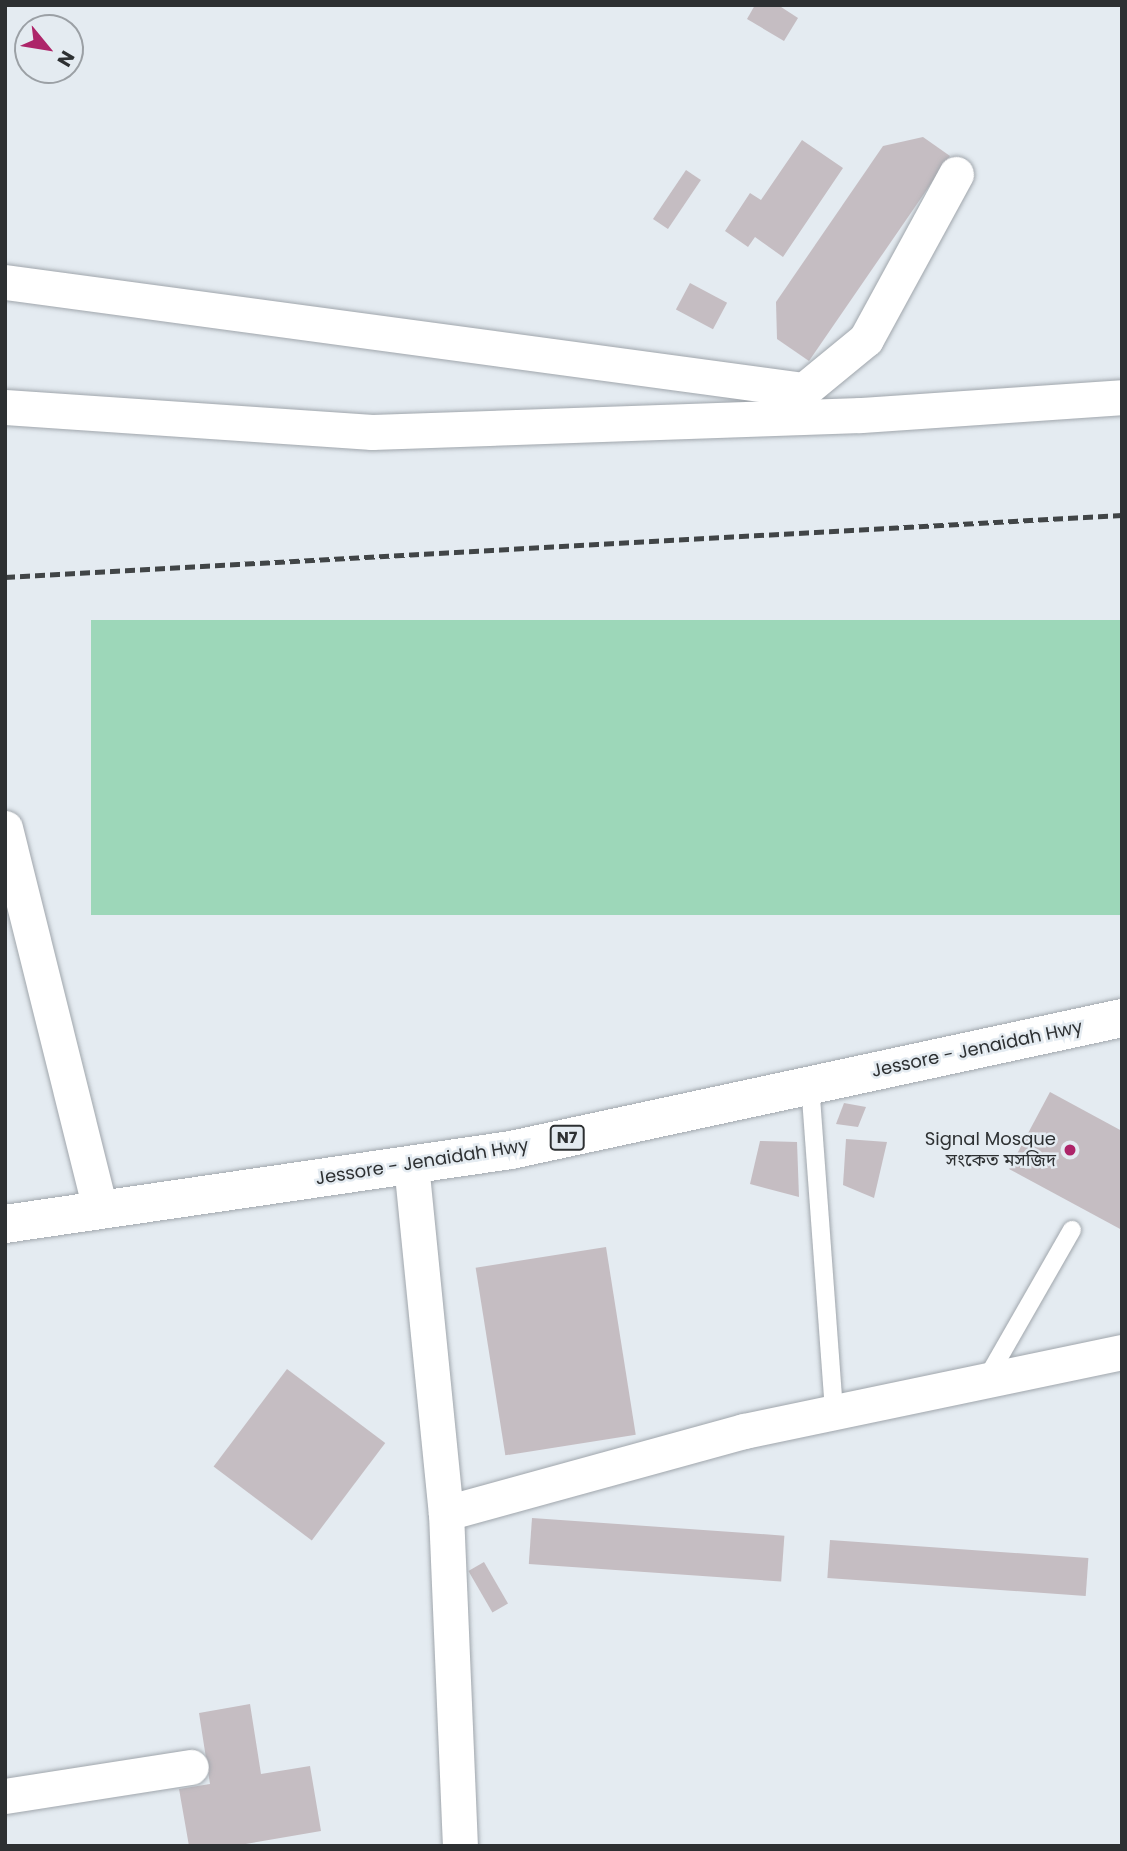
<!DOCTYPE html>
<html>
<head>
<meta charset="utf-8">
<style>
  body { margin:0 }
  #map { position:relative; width:1127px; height:1851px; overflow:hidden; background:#e4ebf1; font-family:Poppins,"Noto Sans Bengali",sans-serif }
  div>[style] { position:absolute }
  .green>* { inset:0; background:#9dd7b9; transform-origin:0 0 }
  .building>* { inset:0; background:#c5bdc2; transform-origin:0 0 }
  .roads { filter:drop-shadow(0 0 2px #a0a6ac) drop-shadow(0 0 2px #a0a6ac) }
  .lane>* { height:18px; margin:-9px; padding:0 9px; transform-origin:9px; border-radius:9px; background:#fff }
  .street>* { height:35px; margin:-17.5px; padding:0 17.5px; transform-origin:17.5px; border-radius:17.5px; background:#fff }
  .highway>* { height:38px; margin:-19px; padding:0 19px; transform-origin:19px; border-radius:19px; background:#fff }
  .rail>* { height:5px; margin-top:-2.5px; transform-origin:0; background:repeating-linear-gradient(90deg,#414547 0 10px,transparent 0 15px) }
  .dots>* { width:19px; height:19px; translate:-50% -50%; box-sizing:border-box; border:4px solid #e4ebf1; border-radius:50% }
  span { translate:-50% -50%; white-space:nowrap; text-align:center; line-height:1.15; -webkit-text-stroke:5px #e4ebf1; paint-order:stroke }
  .shield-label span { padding:2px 5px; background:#e4ebf1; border:2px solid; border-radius:5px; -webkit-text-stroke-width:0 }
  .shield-label { font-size:16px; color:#2d3032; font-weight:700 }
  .street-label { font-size:18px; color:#2d3032 }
  .poi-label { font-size:18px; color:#2d3032 }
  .right { translate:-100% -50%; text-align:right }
  .frame { position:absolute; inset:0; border:7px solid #2d3032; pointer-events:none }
  .north { position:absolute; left:14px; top:14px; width:70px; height:70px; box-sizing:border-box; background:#e4ebf1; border:2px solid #9ba0a5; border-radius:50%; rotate:120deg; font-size:19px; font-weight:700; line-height:28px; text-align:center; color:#2d3032 }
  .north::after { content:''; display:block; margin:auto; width:24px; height:32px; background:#ad2569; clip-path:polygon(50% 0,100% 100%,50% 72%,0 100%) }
</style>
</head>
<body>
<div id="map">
  <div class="green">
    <i style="left:1122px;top:620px;width:295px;height:1031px;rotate:90deg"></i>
  </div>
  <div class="building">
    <i style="clip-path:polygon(755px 5px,778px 5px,798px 18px,784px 41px,747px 19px)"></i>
    <i style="clip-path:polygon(923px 137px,950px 156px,809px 361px,777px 339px,776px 302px,883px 146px)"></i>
    <i style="clip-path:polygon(802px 140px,843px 168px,783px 257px,755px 237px,748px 247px,725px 231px,750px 193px,761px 200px)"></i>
    <i style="left:686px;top:170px;width:18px;height:59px;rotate:34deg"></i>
    <i style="left:690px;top:283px;width:42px;height:30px;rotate:28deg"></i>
    <i style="clip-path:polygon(1050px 1092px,1122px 1131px,1122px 1230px,1009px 1169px)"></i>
    <i style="clip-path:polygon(844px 1103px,866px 1107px,858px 1127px,836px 1124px)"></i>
    <i style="clip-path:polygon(846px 1139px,887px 1142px,874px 1198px,843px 1185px)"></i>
    <i style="clip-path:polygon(760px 1141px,797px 1142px,799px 1197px,750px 1184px)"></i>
    <i style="left:606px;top:1247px;width:190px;height:132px;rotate:81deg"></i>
    <i style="left:287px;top:1369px;width:123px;height:122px;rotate:37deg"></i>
    <i style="left:532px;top:1518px;width:253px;height:46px;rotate:4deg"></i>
    <i style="left:830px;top:1540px;width:259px;height:38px;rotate:4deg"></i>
    <i style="left:484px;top:1562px;width:48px;height:18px;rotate:60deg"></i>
    <i style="clip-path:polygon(250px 1704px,261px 1774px,310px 1766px,321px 1831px,234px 1846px,189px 1846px,179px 1789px,210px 1784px,199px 1713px)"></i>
  </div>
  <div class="roads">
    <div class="lane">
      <i style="left:810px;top:1084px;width:330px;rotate:85.8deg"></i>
      <i style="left:986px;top:1380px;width:173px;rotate:-60.2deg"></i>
    </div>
    <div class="street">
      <i style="left:5px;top:282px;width:806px;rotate:7.7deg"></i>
      <i style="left:804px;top:390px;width:80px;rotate:-39.4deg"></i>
      <i style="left:866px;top:339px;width:188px;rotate:-61.4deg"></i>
      <i style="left:5px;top:407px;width:368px;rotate:3.9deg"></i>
      <i style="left:372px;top:432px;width:489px;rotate:-2deg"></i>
      <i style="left:861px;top:415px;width:262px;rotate:-3.9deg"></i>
      <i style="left:5px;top:828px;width:393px;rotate:76deg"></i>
      <i style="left:411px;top:1164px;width:351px;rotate:84.3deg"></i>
      <i style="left:446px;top:1513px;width:333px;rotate:87.6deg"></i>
      <i style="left:446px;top:1513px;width:309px;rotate:-15.4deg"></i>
      <i style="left:744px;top:1431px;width:386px;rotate:-11.8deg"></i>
      <i style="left:5px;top:1796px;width:188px;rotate:-8.9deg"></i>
    </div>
    <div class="highway">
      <i style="left:5px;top:1224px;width:511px;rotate:-8.32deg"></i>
      <i style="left:511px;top:1150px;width:625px;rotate:-12.19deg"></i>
    </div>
  </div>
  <div class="rail">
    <i style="left:5px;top:577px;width:1119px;rotate:-3.18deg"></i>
  </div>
  <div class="dots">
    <i style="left:1070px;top:1150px;background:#ad2569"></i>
  </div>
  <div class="shield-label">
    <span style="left:567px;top:1138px">N7</span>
  </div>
  <div class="street-label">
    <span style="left:977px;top:1049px;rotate:-12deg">Jessore - Jenaidah Hwy</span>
    <span style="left:422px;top:1162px;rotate:-9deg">Jessore - Jenaidah Hwy</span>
  </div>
  <div class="poi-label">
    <span class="right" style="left:1056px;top:1150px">Signal Mosque<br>সংকেত মসজিদ</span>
  </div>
  <div class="frame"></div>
  <div class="north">N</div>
</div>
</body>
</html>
